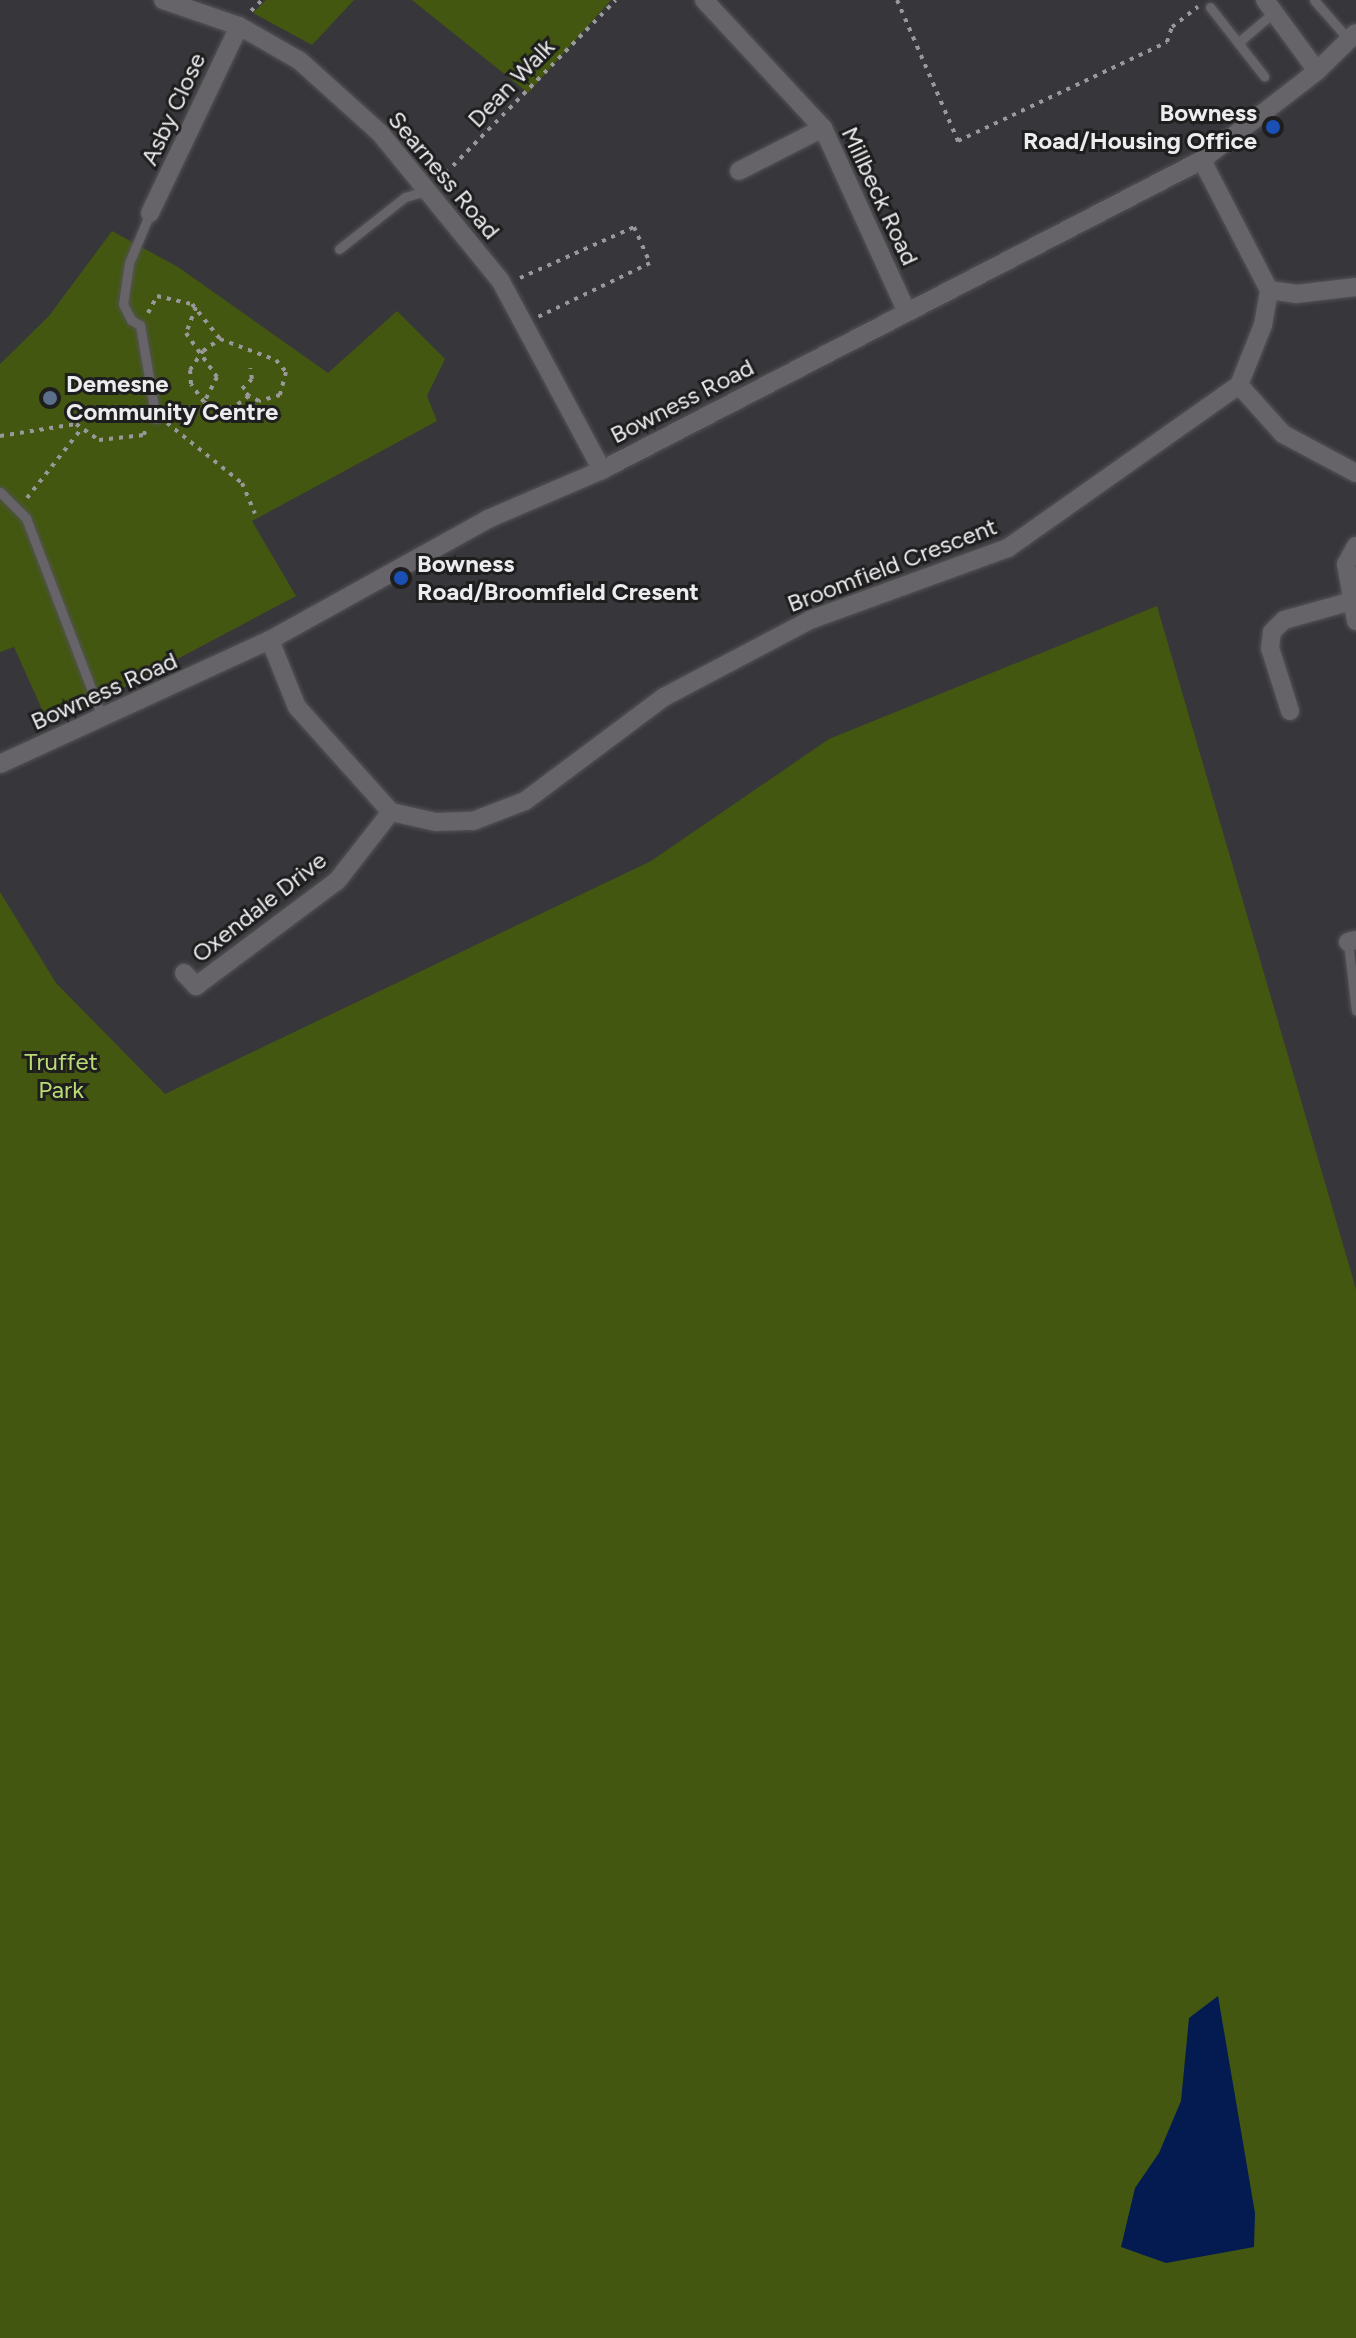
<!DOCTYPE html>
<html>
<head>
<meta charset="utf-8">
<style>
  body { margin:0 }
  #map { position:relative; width:1356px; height:2338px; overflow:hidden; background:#37363a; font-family:Figtree,sans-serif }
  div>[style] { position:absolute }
  .green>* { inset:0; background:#435710 }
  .water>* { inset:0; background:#031b51 }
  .path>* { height:4px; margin-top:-2px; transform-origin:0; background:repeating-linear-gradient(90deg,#99989b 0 4px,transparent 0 10px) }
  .roads { filter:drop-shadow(0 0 2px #545356) drop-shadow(0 0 2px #545356) }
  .lane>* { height:9px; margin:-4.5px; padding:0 4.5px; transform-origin:4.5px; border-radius:4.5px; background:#666468 }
  .street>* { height:18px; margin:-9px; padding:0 9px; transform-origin:9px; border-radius:9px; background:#666468 }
  .dots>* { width:22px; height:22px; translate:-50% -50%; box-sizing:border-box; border:4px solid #1e1e1f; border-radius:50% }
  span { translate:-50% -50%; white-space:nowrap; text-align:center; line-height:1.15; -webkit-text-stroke:6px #1e1e1f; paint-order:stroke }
  .street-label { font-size:24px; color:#ecebee }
  .poi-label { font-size:24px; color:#ecebee; font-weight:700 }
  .right { translate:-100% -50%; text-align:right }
  .left { translate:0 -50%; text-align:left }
  .park-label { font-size:24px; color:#badb76 }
</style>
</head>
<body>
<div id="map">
  <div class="green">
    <i style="clip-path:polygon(266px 0,354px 0,312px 45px,253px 13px)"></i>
    <i style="clip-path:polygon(412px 0,611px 0,528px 93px)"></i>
    <i style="clip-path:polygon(112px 231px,178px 267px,328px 373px,397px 311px,445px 359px,427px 396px,437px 421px,252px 521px,296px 596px,87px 707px,45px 716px,14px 647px,0 652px,0 364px,49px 316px)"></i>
    <i style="clip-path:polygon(1157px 606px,1356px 1289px,1356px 2338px,0 2338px,0 892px,56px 983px,165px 1094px,651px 861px,829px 739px)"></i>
  </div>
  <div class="water">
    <i style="clip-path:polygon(1218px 1996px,1255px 2213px,1254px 2247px,1166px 2263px,1121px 2247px,1135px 2188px,1159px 2153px,1181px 2101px,1189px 2018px)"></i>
  </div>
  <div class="path">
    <i style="left:897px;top:0;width:154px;rotate:66.6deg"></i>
    <i style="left:958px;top:141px;width:231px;rotate:-25.3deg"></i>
    <i style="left:1167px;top:42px;width:16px;rotate:-72deg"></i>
    <i style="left:1172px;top:27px;width:33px;rotate:-38deg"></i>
    <i style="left:251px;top:11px;width:16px;rotate:-45deg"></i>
    <i style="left:439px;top:180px;width:252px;rotate:-45.5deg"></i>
    <i style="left:520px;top:278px;width:125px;rotate:-24.1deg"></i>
    <i style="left:634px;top:227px;width:39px;rotate:66deg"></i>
    <i style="left:650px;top:263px;width:124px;rotate:154.3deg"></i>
    <i style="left:196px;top:307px;width:28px;rotate:111deg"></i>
    <i style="left:186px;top:333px;width:54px;rotate:54.8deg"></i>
    <i style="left:217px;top:377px;width:28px;rotate:117deg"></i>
    <i style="left:148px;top:313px;width:19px;rotate:-62deg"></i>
    <i style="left:157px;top:296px;width:36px;rotate:13deg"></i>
    <i style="left:192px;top:304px;width:45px;rotate:51.3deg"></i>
    <i style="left:220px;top:339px;width:60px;rotate:20.6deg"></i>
    <i style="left:276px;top:360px;width:16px;rotate:50deg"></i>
    <i style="left:286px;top:372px;width:24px;rotate:105deg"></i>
    <i style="left:280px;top:395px;width:22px;rotate:164deg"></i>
    <i style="left:259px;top:401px;width:11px;rotate:-153deg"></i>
    <i style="left:249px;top:396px;width:19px;rotate:144deg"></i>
    <i style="left:234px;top:407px;width:18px;rotate:174deg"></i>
    <i style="left:216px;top:409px;width:14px;rotate:-150deg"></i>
    <i style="left:204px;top:402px;width:22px;rotate:-126deg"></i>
    <i style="left:191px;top:384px;width:14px;rotate:-94deg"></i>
    <i style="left:190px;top:370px;width:23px;rotate:-56deg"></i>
    <i style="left:203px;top:351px;width:21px;rotate:-35deg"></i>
    <i style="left:249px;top:396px;width:10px;rotate:-135deg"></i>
    <i style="left:242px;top:389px;width:14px;rotate:-45deg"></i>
    <i style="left:252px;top:379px;width:11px;rotate:-100deg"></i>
    <i style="left:167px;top:423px;width:96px;rotate:38.7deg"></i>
    <i style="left:242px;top:483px;width:33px;rotate:67deg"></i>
    <i style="left:0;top:436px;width:77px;rotate:-9deg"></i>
    <i style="left:76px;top:424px;width:28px;rotate:35deg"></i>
    <i style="left:99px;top:440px;width:45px;rotate:-6.3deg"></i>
    <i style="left:144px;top:435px;width:8px;rotate:-76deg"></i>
    <i style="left:27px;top:498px;width:89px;rotate:-51.8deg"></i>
  </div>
  <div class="roads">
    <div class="lane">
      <i style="left:1314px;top:0;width:53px;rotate:48.8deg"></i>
      <i style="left:1210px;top:7px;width:88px;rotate:52deg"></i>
      <i style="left:1239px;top:42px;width:46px;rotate:-40.6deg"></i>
      <i style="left:150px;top:213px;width:54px;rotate:112.8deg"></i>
      <i style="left:129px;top:263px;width:41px;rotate:98.3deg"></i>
      <i style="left:123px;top:304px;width:18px;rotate:63deg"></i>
      <i style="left:131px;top:320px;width:10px;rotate:29deg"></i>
      <i style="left:140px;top:325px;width:95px;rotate:80.3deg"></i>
      <i style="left:339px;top:249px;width:84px;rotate:-38.2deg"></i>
      <i style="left:405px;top:197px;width:25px;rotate:-16deg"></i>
      <i style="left:0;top:492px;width:37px;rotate:45deg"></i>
      <i style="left:26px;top:518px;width:213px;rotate:69.1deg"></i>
      <i style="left:1348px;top:942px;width:69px;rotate:83.4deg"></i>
    </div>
    <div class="street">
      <i style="left:163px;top:0;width:80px;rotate:18.9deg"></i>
      <i style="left:239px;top:26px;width:70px;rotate:29.8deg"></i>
      <i style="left:300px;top:61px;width:108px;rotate:42deg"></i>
      <i style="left:380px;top:133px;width:190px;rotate:50.8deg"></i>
      <i style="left:500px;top:280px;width:216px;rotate:61.8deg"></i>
      <i style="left:704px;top:0;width:175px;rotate:47.1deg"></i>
      <i style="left:823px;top:128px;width:202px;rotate:65.5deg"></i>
      <i style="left:1265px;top:0;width:88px;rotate:53.8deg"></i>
      <i style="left:739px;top:171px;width:94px;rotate:-27.1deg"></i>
      <i style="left:150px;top:213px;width:207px;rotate:-64.5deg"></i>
      <i style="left:1269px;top:290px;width:27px;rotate:8deg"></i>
      <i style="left:1296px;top:294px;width:60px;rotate:-6.7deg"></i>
      <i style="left:1239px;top:385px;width:66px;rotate:48.1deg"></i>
      <i style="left:1283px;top:434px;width:83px;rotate:28.1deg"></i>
      <i style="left:1356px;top:546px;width:21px;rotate:119deg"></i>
      <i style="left:1346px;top:564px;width:58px;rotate:80deg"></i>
      <i style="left:270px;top:640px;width:72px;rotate:68.1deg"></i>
      <i style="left:297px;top:707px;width:141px;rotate:48.2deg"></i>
      <i style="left:391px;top:812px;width:46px;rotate:12.5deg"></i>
      <i style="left:436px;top:822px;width:37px;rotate:-2deg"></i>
      <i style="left:473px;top:821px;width:56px;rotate:-21deg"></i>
      <i style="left:525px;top:801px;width:174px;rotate:-36.8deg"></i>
      <i style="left:664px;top:697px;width:165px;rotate:-27.8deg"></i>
      <i style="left:810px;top:620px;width:211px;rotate:-20deg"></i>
      <i style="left:1008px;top:548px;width:283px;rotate:-35.2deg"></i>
      <i style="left:1239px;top:385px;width:65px;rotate:-68.2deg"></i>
      <i style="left:1263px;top:325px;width:36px;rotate:-80deg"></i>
      <i style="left:1269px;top:290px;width:146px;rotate:-117.3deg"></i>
      <i style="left:1290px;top:711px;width:66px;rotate:-107.6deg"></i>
      <i style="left:1270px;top:648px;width:16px;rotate:-83deg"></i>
      <i style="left:1272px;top:632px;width:17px;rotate:-45deg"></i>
      <i style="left:1284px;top:620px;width:71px;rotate:-15.6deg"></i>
      <i style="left:0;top:764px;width:297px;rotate:-24.7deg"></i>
      <i style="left:270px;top:640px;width:249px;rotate:-29deg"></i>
      <i style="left:488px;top:519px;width:124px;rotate:-23.3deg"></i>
      <i style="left:602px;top:470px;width:675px;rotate:-27.32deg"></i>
      <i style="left:1202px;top:160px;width:145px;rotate:-37.7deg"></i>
      <i style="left:1317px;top:71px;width:54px;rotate:-44.3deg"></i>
      <i style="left:1348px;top:942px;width:8px;rotate:-14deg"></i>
      <i style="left:184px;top:973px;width:18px;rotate:47deg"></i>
      <i style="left:196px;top:986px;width:176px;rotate:-36.7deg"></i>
      <i style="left:337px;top:881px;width:88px;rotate:-52deg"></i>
    </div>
  </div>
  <div class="dots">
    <i style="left:1273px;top:127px;background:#1a4fb4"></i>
    <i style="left:50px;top:398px;background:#5c6f8a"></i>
    <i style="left:401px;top:578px;background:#1a4fb4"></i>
  </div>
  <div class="street-label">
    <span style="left:511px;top:83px;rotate:-46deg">Dean Walk</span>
    <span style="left:173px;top:109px;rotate:-65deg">Asby Close</span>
    <span style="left:444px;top:175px;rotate:50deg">Searness Road</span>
    <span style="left:880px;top:196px;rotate:65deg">Millbeck Road</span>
    <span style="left:682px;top:401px;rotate:-27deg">Bowness Road</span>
    <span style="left:892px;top:565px;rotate:-21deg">Broomfield Crescent</span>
    <span style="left:104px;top:691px;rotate:-24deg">Bowness Road</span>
    <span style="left:259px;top:907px;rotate:-38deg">Oxendale Drive</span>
  </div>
  <div class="poi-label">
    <span class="right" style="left:1257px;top:127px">Bowness<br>Road/Housing Office</span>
    <span class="left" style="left:66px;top:398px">Demesne<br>Community Centre</span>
    <span class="left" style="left:417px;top:578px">Bowness<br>Road/Broomfield Cresent</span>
  </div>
  <div class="park-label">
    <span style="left:61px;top:1076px">Truffet<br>Park</span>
  </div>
</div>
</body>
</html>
